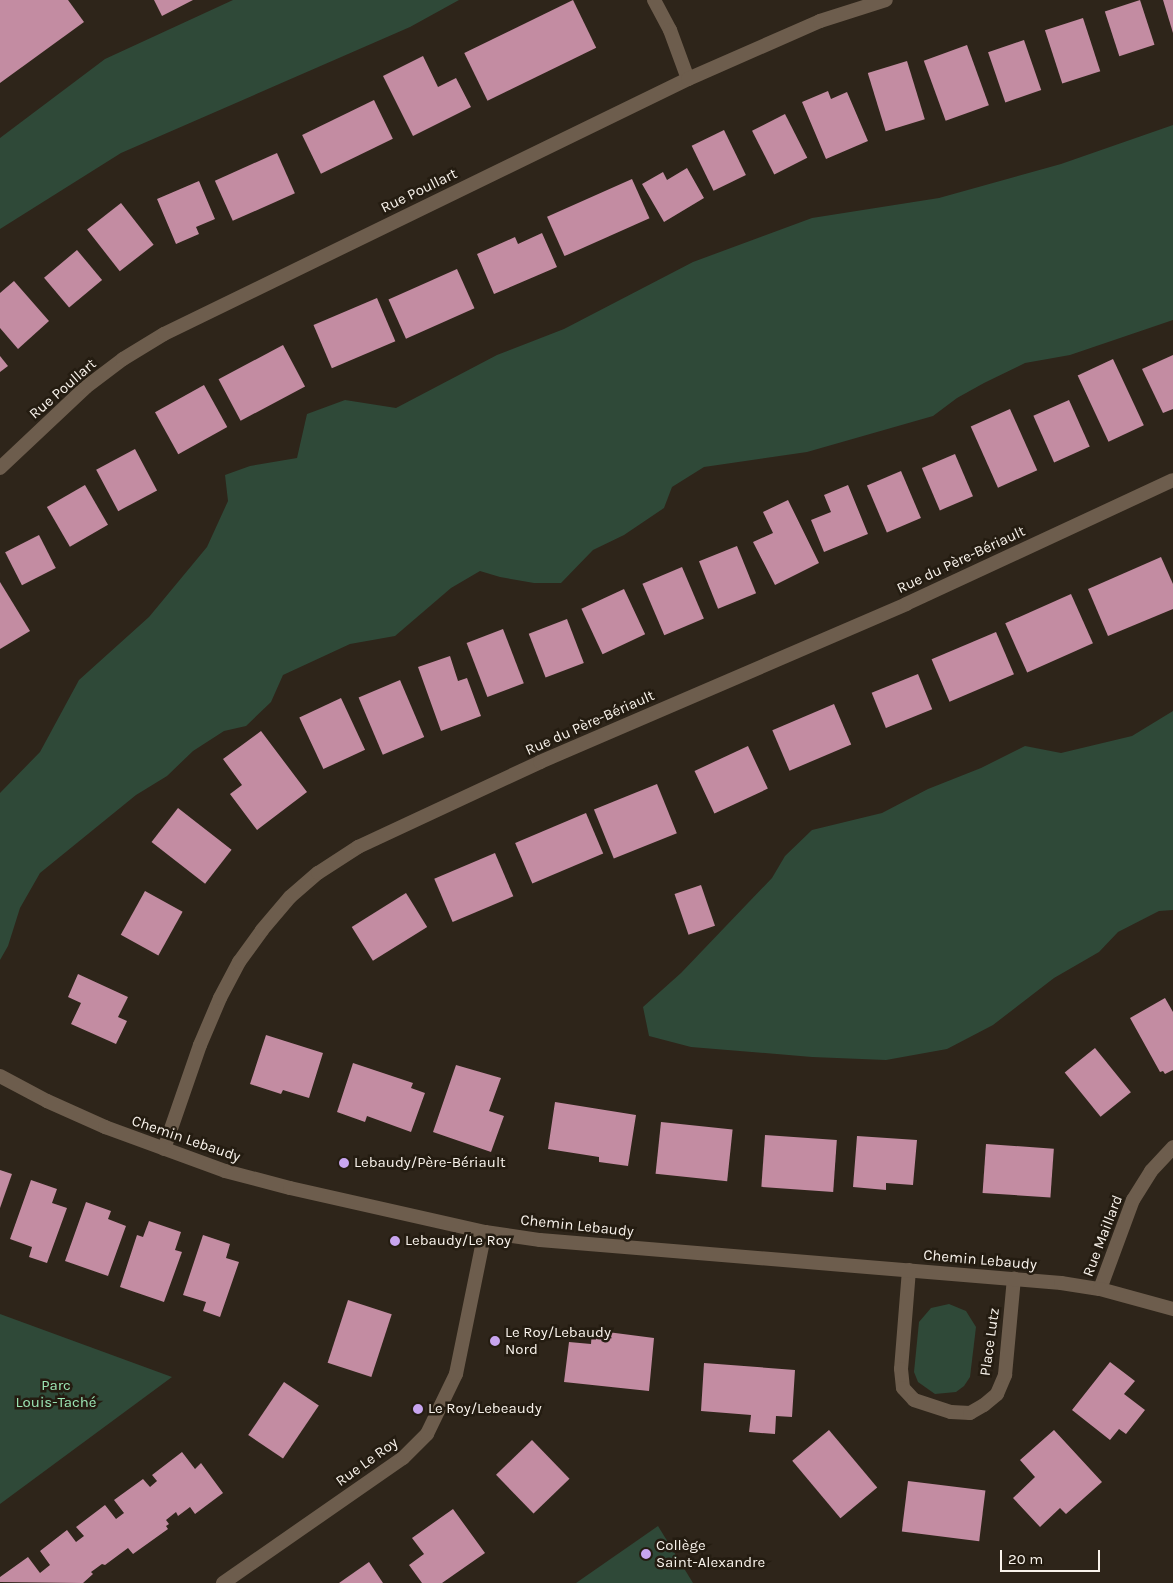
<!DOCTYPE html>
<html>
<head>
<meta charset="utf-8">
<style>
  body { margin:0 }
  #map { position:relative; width:1173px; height:1583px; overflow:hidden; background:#2e251a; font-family:Karla,sans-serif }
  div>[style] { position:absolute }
  .green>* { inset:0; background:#2f4938 }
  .building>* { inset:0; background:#c38ca2; transform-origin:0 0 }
  .minor>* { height:14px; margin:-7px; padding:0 7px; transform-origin:7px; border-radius:7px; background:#6d5d4d }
  .tertiary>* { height:14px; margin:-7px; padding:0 7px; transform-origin:7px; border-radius:7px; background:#6d5d4d }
  .dots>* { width:14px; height:14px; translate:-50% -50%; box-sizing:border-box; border:2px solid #241c11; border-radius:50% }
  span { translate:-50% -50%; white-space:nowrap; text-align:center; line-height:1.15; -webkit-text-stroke:5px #241c11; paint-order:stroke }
  .street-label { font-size:15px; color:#f9f3ec }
  .poi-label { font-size:15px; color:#f9f3ec }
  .left { translate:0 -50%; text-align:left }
  .park-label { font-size:15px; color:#9ce7b5 }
  .scale { position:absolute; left:1000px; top:1550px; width:100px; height:22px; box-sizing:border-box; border:2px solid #f9f3ec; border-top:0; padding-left:6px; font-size:15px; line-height:18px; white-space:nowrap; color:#f9f3ec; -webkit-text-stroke:4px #241c11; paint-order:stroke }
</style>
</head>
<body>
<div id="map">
  <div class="green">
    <i style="clip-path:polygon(233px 0,459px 0,410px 27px,121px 153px,0 229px,0 138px,105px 59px)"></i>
    <i style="clip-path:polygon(1173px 125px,1173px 320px,1070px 355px,1025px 363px,984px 383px,957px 398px,933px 416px,807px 452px,704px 467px,672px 487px,664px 508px,624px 535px,593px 550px,561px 583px,534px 583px,500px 577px,480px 571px,451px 588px,395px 636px,350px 644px,283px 675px,271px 702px,246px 726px,224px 731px,193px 751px,167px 776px,136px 795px,40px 873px,20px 908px,8px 946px,0 960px,0 793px,40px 752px,79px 680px,149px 617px,207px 547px,228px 501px,225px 475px,250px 466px,297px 458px,307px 414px,345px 400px,396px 408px,497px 355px,564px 329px,693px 262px,812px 218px,939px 198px,1061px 164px)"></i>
    <i style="clip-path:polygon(1173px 711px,1173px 910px,1159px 911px,1118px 932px,1099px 952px,1054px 978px,993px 1025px,947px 1049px,886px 1060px,812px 1057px,691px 1047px,649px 1036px,643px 1007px,681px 973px,772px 878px,785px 856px,812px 830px,882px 813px,928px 789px,981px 768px,1025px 746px,1061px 753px,1132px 736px)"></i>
    <i style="clip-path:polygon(949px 1304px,966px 1311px,976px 1327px,970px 1377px,964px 1386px,956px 1392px,935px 1394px,918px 1382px,914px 1372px,919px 1322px,931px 1308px)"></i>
    <i style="clip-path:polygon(0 1314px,172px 1377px,0 1504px)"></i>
    <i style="clip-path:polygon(658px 1526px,693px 1583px,576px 1583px)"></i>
  </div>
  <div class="building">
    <i style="clip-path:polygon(0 0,68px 0,84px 22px,0 83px)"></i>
    <i style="clip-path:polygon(154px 0,193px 0,162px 16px)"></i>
    <i style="left:573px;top:0;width:53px;height:121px;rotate:64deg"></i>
    <i style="left:1140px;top:0;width:47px;height:37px;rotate:72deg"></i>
    <i style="clip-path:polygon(1163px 0,1173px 0,1173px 33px)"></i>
    <i style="left:1083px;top:18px;width:56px;height:40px;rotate:72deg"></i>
    <i style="left:1024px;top:40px;width:53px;height:38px;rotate:71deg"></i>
    <i style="left:967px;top:45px;width:64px;height:46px;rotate:70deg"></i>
    <i style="clip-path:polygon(423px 56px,438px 87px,456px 78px,471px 107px,413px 136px,383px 76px)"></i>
    <i style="left:907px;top:61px;width:61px;height:41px;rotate:73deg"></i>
    <i style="clip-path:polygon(828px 91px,831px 99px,847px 92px,868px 141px,826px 159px,802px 102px)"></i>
    <i style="left:374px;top:100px;width:43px;height:80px;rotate:64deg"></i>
    <i style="left:785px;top:114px;width:49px;height:37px;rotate:63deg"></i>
    <i style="left:724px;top:130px;width:50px;height:36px;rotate:64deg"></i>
    <i style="left:277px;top:153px;width:44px;height:68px;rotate:66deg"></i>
    <i style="clip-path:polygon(687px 168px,704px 198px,664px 222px,642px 184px,663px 172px,667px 180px)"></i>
    <i style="left:632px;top:179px;width:43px;height:93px;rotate:66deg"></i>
    <i style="clip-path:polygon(199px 181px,215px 219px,196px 227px,199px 234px,176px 244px,157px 199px)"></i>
    <i style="left:121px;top:203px;width:53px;height:43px;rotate:52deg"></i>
    <i style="clip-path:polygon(542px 233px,557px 267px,494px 294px,477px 254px,515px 237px,518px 244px)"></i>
    <i style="left:77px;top:250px;width:39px;height:43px;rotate:50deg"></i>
    <i style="left:457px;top:269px;width:43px;height:75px;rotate:66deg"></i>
    <i style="clip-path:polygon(14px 281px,49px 321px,18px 349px,0 328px,0 293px)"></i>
    <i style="left:377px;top:298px;width:47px;height:69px;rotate:67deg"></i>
    <i style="left:283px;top:345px;width:47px;height:73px;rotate:62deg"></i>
    <i style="clip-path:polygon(1173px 355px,1173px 409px,1163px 413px,1142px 369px)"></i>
    <i style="clip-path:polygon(0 356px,8px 366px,0 372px)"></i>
    <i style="left:1113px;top:359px;width:73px;height:39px;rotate:65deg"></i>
    <i style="left:204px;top:385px;width:48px;height:56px;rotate:61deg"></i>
    <i style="left:1069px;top:400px;width:51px;height:39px;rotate:66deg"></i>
    <i style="left:1010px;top:409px;width:67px;height:43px;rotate:66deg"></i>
    <i style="left:135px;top:449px;width:47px;height:44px;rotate:62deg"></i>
    <i style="left:955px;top:454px;width:46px;height:36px;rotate:67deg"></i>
    <i style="left:901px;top:471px;width:51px;height:37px;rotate:67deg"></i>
    <i style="left:85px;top:485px;width:46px;height:44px;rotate:60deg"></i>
    <i style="clip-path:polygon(848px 485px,868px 534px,824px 552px,811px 520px,831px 512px,824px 495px)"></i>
    <i style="clip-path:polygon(788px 500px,819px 563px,775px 585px,753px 542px,773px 533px,763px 512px)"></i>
    <i style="left:39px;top:535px;width:37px;height:38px;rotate:63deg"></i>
    <i style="left:737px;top:546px;width:51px;height:41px;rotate:68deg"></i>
    <i style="clip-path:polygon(1161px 557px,1173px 584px,1173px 609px,1108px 636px,1088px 589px)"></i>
    <i style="left:682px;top:567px;width:56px;height:43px;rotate:67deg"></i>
    <i style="clip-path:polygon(0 582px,30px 631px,0 649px)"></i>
    <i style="left:624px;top:589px;width:50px;height:47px;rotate:65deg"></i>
    <i style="left:1071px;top:594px;width:54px;height:72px;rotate:66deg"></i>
    <i style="left:567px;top:619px;width:47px;height:41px;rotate:69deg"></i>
    <i style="left:503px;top:629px;width:58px;height:39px;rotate:69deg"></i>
    <i style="left:996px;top:632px;width:46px;height:70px;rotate:67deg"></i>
    <i style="clip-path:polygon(450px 656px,458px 681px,467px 678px,481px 716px,441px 731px,418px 667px)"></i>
    <i style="left:918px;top:674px;width:38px;height:50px;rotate:68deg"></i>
    <i style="left:400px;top:680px;width:62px;height:45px;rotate:67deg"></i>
    <i style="left:341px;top:698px;width:57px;height:46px;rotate:65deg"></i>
    <i style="left:834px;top:704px;width:44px;height:67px;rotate:67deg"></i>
    <i style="clip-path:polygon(261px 731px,307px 792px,257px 830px,230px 794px,242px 785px,223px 759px)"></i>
    <i style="left:748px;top:746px;width:47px;height:59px;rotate:65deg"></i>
    <i style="left:657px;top:784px;width:53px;height:68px;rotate:68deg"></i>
    <i style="left:178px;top:808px;width:68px;height:43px;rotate:38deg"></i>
    <i style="left:586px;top:813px;width:44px;height:77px;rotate:67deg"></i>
    <i style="left:495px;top:853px;width:47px;height:66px;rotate:67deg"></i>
    <i style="left:701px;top:885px;width:43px;height:28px;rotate:71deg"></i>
    <i style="left:145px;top:891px;width:43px;height:50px;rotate:29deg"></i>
    <i style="left:406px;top:893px;width:40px;height:64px;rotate:58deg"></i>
    <i style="clip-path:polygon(78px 974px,128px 997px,118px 1017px,127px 1021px,116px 1044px,71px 1024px,81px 1003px,68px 997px)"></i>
    <i style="clip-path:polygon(1165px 998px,1173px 1012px,1173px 1070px,1165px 1074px,1163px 1071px,1160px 1072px,1130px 1018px)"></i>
    <i style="clip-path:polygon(266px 1035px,323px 1053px,309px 1098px,283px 1090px,281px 1094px,250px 1084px)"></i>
    <i style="left:1095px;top:1048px;width:57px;height:39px;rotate:51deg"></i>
    <i style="clip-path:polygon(353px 1063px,413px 1083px,411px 1088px,425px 1093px,411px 1132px,367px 1116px,365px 1122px,337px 1112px)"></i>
    <i style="clip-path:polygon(456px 1065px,501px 1078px,489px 1111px,504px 1116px,491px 1152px,433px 1132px)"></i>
    <i style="clip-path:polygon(555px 1102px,636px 1115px,628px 1166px,599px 1162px,599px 1157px,548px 1149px)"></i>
    <i style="left:661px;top:1122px;width:72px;height:52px;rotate:6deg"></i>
    <i style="left:765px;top:1135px;width:72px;height:52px;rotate:4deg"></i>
    <i style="clip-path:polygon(857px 1136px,917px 1140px,913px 1185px,886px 1183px,886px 1190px,853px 1187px)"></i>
    <i style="left:986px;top:1144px;width:68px;height:49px;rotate:4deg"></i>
    <i style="clip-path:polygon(0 1170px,12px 1174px,0 1208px)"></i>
    <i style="clip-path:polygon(31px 1180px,57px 1189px,52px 1203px,67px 1208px,47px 1263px,29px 1257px,32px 1247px,10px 1239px)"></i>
    <i style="clip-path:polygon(86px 1202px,111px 1211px,108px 1219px,126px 1226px,108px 1276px,65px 1261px)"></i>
    <i style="clip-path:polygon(149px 1221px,181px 1232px,175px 1250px,182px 1252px,164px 1302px,120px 1287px,137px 1235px,143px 1237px)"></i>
    <i style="clip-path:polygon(203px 1235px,230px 1244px,226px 1258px,239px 1262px,220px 1317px,203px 1311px,206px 1302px,183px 1295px)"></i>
    <i style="left:348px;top:1300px;width:46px;height:66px;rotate:18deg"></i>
    <i style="clip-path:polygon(592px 1330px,654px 1338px,649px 1391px,564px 1382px,569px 1342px,591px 1344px)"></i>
    <i style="clip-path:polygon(1110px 1362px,1135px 1381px,1124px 1394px,1145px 1410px,1126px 1434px,1119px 1429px,1110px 1440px,1072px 1410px)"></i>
    <i style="clip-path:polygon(704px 1363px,795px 1370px,792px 1417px,776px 1416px,775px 1434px,749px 1432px,751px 1415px,701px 1411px)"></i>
    <i style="left:284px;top:1382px;width:42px;height:64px;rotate:34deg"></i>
    <i style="left:829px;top:1430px;width:75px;height:48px;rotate:50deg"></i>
    <i style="clip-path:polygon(1054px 1430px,1102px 1482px,1066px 1514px,1060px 1508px,1040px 1527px,1013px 1498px,1035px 1477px,1020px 1460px)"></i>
    <i style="left:532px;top:1440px;width:54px;height:50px;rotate:46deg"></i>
    <i style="clip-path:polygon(182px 1452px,195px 1469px,201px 1463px,223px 1493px,195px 1514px,190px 1507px,178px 1516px,176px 1512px,166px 1520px,169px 1524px,166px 1526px,168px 1529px,133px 1554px,128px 1548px,105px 1565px,102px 1564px,91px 1572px,93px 1574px,83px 1583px,0 1582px,0 1577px,28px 1557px,40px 1573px,50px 1565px,40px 1551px,67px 1530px,76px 1542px,84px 1536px,76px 1527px,105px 1505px,116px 1519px,124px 1513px,114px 1500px,143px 1479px,150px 1487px,157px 1481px,152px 1475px)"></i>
    <i style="left:908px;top:1481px;width:78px;height:51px;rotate:7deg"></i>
    <i style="clip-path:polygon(453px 1509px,485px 1553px,442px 1583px,422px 1583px,409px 1565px,424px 1554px,412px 1538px)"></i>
    <i style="clip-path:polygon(369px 1562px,383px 1583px,339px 1583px)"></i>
  </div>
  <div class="minor">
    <i style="left:654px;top:0;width:34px;rotate:62deg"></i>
    <i style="left:670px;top:30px;width:52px;rotate:69.8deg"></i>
    <i style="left:0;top:468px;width:118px;rotate:-43.3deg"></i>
    <i style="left:86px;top:387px;width:46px;rotate:-37.1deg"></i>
    <i style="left:123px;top:359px;width:48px;rotate:-31.4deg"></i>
    <i style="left:164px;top:334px;width:583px;rotate:-25.95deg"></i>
    <i style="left:688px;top:79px;width:144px;rotate:-23.7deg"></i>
    <i style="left:820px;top:21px;width:69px;rotate:-17.7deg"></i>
    <i style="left:164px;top:1149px;width:110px;rotate:-70.9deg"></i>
    <i style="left:200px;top:1045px;width:51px;rotate:-66.9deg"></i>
    <i style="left:220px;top:998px;width:41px;rotate:-62.2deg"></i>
    <i style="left:239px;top:962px;width:39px;rotate:-54deg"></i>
    <i style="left:262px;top:930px;width:43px;rotate:-49.7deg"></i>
    <i style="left:290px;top:897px;width:37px;rotate:-41deg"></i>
    <i style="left:318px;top:873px;width:48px;rotate:-33deg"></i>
    <i style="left:358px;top:847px;width:201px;rotate:-25deg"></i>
    <i style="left:540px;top:762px;width:399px;rotate:-23.3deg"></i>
    <i style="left:906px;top:604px;width:294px;rotate:-24.9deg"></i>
    <i style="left:909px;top:1270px;width:99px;rotate:94.6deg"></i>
    <i style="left:901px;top:1369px;width:19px;rotate:84deg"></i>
    <i style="left:903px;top:1388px;width:16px;rotate:47deg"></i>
    <i style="left:914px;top:1400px;width:39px;rotate:18deg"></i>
    <i style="left:951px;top:1412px;width:19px;rotate:3deg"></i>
    <i style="left:970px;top:1413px;width:16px;rotate:-30deg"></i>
    <i style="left:984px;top:1405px;width:17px;rotate:-40deg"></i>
    <i style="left:997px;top:1394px;width:21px;rotate:-67deg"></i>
    <i style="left:1005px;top:1375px;width:97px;rotate:-84.7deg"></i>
    <i style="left:1100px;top:1289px;width:95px;rotate:-69.7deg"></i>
    <i style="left:1133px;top:1200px;width:34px;rotate:-58deg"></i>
    <i style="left:1151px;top:1171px;width:33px;rotate:-47deg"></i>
    <i style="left:223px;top:1583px;width:219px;rotate:-34.8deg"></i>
    <i style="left:403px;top:1458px;width:34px;rotate:-45deg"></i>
    <i style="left:427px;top:1434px;width:67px;rotate:-64.2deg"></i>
    <i style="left:456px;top:1374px;width:145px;rotate:-78.5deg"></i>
  </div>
  <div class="tertiary">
    <i style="left:0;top:1076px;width:53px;rotate:28deg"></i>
    <i style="left:47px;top:1101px;width:64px;rotate:24.1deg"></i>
    <i style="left:105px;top:1127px;width:128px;rotate:20.1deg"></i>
    <i style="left:225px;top:1171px;width:67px;rotate:14.7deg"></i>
    <i style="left:290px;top:1188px;width:200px;rotate:12.7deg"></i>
    <i style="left:485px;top:1232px;width:56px;rotate:8.3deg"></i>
    <i style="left:540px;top:1240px;width:523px;rotate:4.72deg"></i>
    <i style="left:1061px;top:1283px;width:39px;rotate:9deg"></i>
    <i style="left:1100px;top:1289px;width:76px;rotate:15.3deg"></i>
  </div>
  <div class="dots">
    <i style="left:344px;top:1163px;background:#c8a5ef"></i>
    <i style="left:395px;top:1241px;background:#c8a5ef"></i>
    <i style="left:495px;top:1341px;background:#c8a5ef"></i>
    <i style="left:418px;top:1409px;background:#c8a5ef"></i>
    <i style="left:646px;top:1554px;background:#c8a5ef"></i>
  </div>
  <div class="street-label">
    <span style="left:419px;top:191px;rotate:-26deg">Rue Poullart</span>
    <span style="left:63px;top:389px;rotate:-41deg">Rue Poullart</span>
    <span style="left:961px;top:560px;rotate:-25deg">Rue du Père-Bériault</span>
    <span style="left:590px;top:723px;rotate:-24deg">Rue du Père-Bériault</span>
    <span style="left:186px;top:1139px;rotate:19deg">Chemin Lebaudy</span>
    <span style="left:577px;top:1226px;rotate:6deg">Chemin Lebaudy</span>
    <span style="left:1103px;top:1236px;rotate:-69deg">Rue Maillard</span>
    <span style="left:980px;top:1260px;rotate:5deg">Chemin Lebaudy</span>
    <span style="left:990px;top:1342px;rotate:-82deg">Place Lutz</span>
    <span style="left:367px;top:1462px;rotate:-36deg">Rue Le Roy</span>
  </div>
  <div class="poi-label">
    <span class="left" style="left:354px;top:1163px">Lebaudy/Père-Bériault</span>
    <span class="left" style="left:405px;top:1241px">Lebaudy/Le Roy</span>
    <span class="left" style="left:505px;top:1341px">Le Roy/Lebaudy<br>Nord</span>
    <span class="left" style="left:428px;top:1409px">Le Roy/Lebeaudy</span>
    <span class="left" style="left:656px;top:1554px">Collège<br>Saint-Alexandre</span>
  </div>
  <div class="park-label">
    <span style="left:56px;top:1394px">Parc<br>Louis-Taché</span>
  </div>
  <div class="scale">20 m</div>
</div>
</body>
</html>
